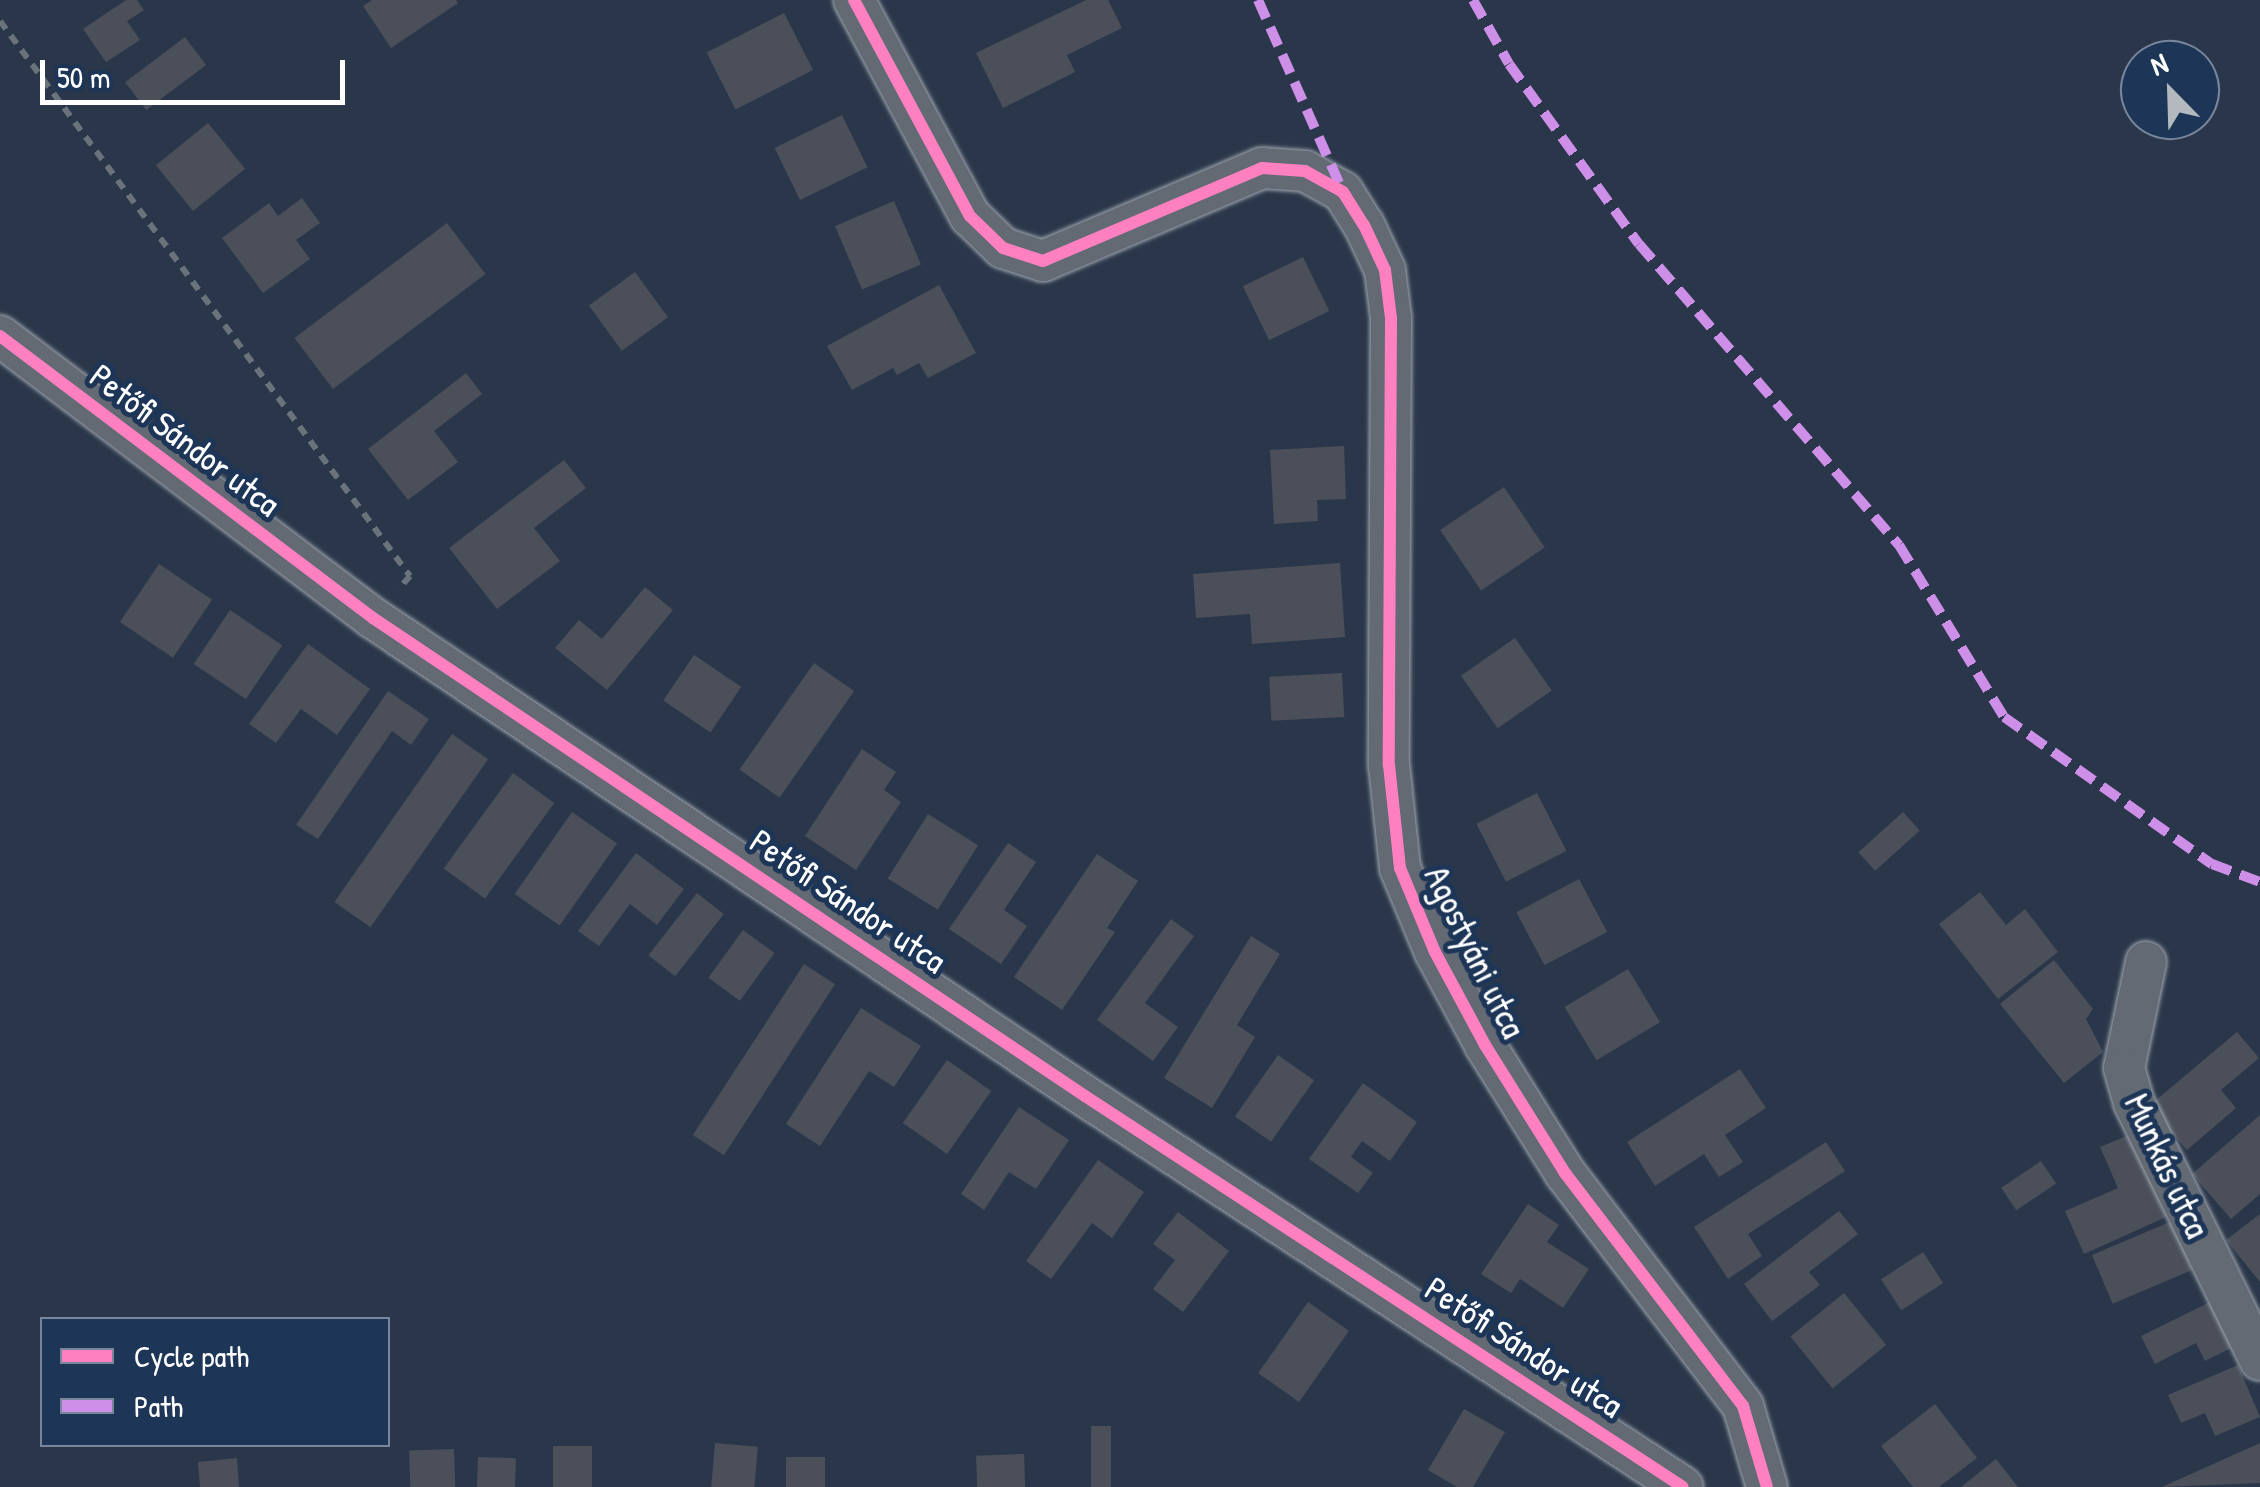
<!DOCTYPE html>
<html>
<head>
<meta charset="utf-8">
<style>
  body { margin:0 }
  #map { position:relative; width:2260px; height:1487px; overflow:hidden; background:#2a374a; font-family:"Patrick Hand",sans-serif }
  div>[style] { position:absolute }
  .building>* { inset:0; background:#4a4f5a; transform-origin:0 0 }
  .path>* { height:6px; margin-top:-3px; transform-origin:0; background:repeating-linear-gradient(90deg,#6a727c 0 10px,transparent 0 18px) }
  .roads { filter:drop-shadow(0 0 2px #9fa5ae) drop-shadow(0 0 2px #9fa5ae) }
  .minor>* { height:40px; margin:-20px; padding:0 20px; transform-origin:20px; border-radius:20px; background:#636a74 }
  .quiet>* { height:10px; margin-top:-5px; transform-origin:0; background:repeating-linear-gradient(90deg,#ce8fe9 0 20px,transparent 0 30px) }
  .cycleway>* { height:12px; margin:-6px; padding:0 6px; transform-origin:6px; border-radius:6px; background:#ff80c0 }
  span { translate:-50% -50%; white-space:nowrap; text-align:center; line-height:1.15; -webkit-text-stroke:10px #1d3557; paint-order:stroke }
  .street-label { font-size:35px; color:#fff }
  .legend { position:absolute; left:40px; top:1317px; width:350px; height:130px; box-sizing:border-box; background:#1d3557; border:2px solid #77869a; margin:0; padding:12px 18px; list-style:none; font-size:30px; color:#fff }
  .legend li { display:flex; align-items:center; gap:20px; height:50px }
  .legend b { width:50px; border:2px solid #77869a }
  .north { position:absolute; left:2120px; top:40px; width:100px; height:100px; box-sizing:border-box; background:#1d3557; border:2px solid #77869a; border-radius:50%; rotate:337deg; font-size:28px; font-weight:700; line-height:40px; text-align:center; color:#fff }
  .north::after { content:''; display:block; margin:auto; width:35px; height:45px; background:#b4b9c0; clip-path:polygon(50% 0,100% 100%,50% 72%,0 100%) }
  .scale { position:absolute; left:40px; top:60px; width:305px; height:45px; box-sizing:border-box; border:5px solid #fff; border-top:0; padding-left:12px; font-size:30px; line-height:35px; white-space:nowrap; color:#fff; -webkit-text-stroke:8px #1d3557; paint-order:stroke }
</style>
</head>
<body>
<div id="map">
  <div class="building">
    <i style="clip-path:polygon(126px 0,137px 0,144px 10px,127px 21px,140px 40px,106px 62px,83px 29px)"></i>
    <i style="clip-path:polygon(372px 0,456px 0,458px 3px,391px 48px,363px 6px)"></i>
    <i style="clip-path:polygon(1086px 0,1108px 0,1122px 28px,1067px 55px,1075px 72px,1003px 108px,976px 53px)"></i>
    <i style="left:784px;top:13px;width:64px;height:87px;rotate:63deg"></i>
    <i style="left:185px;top:37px;width:35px;height:75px;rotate:53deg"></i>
    <i style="left:842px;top:115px;width:58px;height:75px;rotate:64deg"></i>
    <i style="left:208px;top:123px;width:59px;height:67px;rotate:51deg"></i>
    <i style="clip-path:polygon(302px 198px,320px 223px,296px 240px,310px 259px,263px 293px,222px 238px,269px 203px,278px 216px)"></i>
    <i style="left:894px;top:201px;width:69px;height:64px;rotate:67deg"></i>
    <i style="left:447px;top:223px;width:64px;height:191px;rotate:53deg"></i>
    <i style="left:1303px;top:257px;width:60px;height:67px;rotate:64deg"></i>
    <i style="left:635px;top:272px;width:56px;height:57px;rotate:54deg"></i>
    <i style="clip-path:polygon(939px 285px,976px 353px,928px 378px,919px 363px,897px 375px,893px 368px,852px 390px,827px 346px)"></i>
    <i style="clip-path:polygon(466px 373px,482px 394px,434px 431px,458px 462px,408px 500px,368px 449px)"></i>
    <i style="clip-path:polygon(1344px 446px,1346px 499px,1317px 500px,1318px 521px,1274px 524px,1270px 450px)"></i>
    <i style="clip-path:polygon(564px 460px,586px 488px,534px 528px,560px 561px,497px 609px,449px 548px)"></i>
    <i style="left:1504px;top:487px;width:73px;height:77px;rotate:56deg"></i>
    <i style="clip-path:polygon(1340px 563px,1345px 637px,1252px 644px,1250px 614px,1196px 618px,1193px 574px)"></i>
    <i style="left:159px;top:564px;width:64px;height:70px;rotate:34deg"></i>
    <i style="clip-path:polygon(645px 587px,673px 610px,607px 690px,555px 648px,579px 620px,602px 639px)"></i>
    <i style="left:230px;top:610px;width:63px;height:65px;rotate:34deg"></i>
    <i style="left:1515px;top:638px;width:64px;height:66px;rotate:55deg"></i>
    <i style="clip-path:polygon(308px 644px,370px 689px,337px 735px,301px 709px,276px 743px,249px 724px)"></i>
    <i style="left:694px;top:655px;width:57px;height:55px;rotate:34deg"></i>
    <i style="left:814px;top:663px;width:49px;height:130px;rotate:35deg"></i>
    <i style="left:1342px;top:673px;width:44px;height:73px;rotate:87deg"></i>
    <i style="clip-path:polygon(388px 691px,429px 719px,411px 745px,392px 731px,318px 839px,296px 825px)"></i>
    <i style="left:452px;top:734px;width:44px;height:205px;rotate:35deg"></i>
    <i style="clip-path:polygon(862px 749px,896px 772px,884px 790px,901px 802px,856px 870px,805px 836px)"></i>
    <i style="left:513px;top:773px;width:51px;height:118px;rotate:36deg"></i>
    <i style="left:1537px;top:793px;width:65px;height:68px;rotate:63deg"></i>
    <i style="left:572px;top:812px;width:55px;height:100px;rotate:35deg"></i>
    <i style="left:1903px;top:812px;width:25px;height:60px;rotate:48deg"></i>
    <i style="left:928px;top:814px;width:59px;height:76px;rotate:32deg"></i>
    <i style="clip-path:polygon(1008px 843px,1036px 862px,1004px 910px,1027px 926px,1001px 964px,949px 929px)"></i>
    <i style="clip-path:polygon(636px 853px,684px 889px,657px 925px,630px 904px,599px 946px,578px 931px)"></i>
    <i style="clip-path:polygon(1097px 854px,1138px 881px,1107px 928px,1115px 932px,1062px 1010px,1014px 977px)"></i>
    <i style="left:1579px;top:879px;width:60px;height:71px;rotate:62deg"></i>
    <i style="clip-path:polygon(1980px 892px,2006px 925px,2025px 909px,2058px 952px,1998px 999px,1939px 924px)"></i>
    <i style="left:697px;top:893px;width:34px;height:79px;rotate:38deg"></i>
    <i style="clip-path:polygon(1171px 919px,1194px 936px,1145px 1003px,1178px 1027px,1153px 1061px,1097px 1020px)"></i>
    <i style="left:743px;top:930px;width:39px;height:59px;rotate:36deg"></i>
    <i style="clip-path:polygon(1251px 936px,1280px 954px,1237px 1025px,1255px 1037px,1212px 1108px,1164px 1078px)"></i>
    <i style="clip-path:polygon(2054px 960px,2093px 1009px,2086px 1019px,2103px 1052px,2064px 1083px,2000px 1004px)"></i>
    <i style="left:804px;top:964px;width:37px;height:204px;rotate:33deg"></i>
    <i style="left:1628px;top:969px;width:62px;height:74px;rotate:59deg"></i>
    <i style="clip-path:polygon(861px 1008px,921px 1046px,894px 1087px,869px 1071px,820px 1146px,786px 1124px)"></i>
    <i style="clip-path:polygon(2237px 1032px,2259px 1058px,2221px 1090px,2236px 1108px,2187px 1150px,2149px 1106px)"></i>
    <i style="left:1278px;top:1055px;width:44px;height:75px;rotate:35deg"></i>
    <i style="left:947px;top:1060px;width:54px;height:77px;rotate:35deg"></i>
    <i style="clip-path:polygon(1740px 1069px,1766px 1108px,1725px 1135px,1743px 1162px,1719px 1177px,1704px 1154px,1655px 1186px,1627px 1142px)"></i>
    <i style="clip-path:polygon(1363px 1083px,1417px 1122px,1390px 1161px,1362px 1141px,1351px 1157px,1373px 1173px,1358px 1193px,1309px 1159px)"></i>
    <i style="clip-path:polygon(1019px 1107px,1069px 1140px,1036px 1189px,1009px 1172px,984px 1210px,961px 1194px)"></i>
    <i style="clip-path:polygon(2260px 1115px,2260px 1194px,2231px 1219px,2192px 1174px)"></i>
    <i style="clip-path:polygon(2139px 1131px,2175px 1213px,2084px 1254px,2065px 1211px,2118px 1188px,2100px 1147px)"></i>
    <i style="clip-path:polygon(1826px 1142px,1845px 1171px,1748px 1234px,1762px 1256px,1728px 1279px,1694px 1227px)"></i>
    <i style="clip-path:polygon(1098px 1160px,1144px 1192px,1112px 1238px,1092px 1223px,1051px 1279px,1026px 1261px)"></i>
    <i style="left:2041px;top:1161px;width:27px;height:48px;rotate:56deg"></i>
    <i style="clip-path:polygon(1528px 1204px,1559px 1225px,1547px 1242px,1589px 1269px,1563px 1308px,1520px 1279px,1511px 1293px,1481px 1274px)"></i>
    <i style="clip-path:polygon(1839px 1211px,1858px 1234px,1809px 1272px,1820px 1285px,1772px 1321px,1744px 1284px)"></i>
    <i style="clip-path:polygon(1178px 1212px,1229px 1251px,1183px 1312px,1153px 1289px,1175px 1260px,1153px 1244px)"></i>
    <i style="clip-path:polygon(2260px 1214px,2260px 1282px,2226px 1240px)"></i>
    <i style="left:2172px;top:1221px;width:53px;height:87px;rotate:67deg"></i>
    <i style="left:1923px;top:1252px;width:37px;height:50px;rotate:57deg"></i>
    <i style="left:1844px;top:1293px;width:67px;height:69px;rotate:51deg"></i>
    <i style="clip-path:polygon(2218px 1298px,2241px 1343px,2205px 1361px,2196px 1343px,2155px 1364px,2141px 1336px)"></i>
    <i style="left:1308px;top:1302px;width:50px;height:87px;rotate:35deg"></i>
    <i style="clip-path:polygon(2238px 1365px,2260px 1417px,2215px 1436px,2205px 1413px,2181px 1423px,2168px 1395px)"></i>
    <i style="clip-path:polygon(1935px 1404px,1977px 1458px,1939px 1487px,1913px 1487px,1881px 1446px)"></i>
    <i style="clip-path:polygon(1464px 1409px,1505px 1432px,1473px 1487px,1457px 1487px,1428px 1470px)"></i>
    <i style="left:1091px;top:1426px;width:20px;height:61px"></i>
    <i style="left:715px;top:1443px;width:43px;height:44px;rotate:5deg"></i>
    <i style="clip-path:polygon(2260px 1443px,2260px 1483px,2162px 1487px)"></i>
    <i style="left:553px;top:1446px;width:39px;height:41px"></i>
    <i style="left:454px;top:1449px;width:38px;height:45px;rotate:88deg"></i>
    <i style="left:1024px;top:1454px;width:33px;height:48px;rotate:88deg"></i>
    <i style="left:478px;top:1457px;width:38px;height:30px;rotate:2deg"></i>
    <i style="left:786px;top:1457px;width:39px;height:30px"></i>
    <i style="clip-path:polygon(237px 1458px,239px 1487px,200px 1487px,198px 1462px)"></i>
    <i style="clip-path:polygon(1996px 1459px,2018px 1487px,1961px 1487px)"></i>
  </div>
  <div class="path">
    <i style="left:0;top:21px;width:690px;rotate:53.55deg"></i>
    <i style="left:410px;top:576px;width:18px;rotate:131deg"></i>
  </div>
  <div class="roads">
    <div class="minor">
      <i style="left:854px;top:0;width:245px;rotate:61.8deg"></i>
      <i style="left:970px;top:216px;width:46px;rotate:44.1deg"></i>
      <i style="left:1003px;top:248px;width:42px;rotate:18deg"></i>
      <i style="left:1043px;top:261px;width:238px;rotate:-23deg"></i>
      <i style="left:1262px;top:168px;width:43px;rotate:4deg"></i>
      <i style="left:1305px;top:171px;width:43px;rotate:28.9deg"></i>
      <i style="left:1343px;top:192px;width:39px;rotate:58deg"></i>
      <i style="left:1364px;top:225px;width:50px;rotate:65deg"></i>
      <i style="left:1385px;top:270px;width:48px;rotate:82.9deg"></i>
      <i style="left:1391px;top:318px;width:447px;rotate:90.3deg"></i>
      <i style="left:1389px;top:765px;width:104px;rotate:83.9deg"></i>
      <i style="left:1400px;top:868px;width:91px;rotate:67.4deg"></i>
      <i style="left:1435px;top:952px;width:106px;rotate:61.7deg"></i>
      <i style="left:1485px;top:1045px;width:151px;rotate:58deg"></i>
      <i style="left:1565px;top:1173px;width:293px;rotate:52.6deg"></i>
      <i style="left:1743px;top:1406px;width:84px;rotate:73.5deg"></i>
      <i style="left:0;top:336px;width:468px;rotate:37.1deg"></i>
      <i style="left:373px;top:618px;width:858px;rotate:33.88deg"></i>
      <i style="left:1085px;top:1096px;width:714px;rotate:33.18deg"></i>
      <i style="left:2146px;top:962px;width:108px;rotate:101.7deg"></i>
      <i style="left:2124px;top:1068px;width:36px;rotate:74deg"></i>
      <i style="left:2134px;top:1103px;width:286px;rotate:63.9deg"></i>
    </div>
  </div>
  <div class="quiet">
    <i style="left:1258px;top:0;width:205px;rotate:66.1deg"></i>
    <i style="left:1473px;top:0;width:73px;rotate:60.6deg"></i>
    <i style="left:1509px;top:64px;width:222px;rotate:54.2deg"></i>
    <i style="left:1639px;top:244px;width:398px;rotate:49.2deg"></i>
    <i style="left:1899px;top:545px;width:202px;rotate:58.6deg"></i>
    <i style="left:2004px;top:717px;width:255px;rotate:35.3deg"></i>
    <i style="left:2212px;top:864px;width:51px;rotate:20.6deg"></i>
  </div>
  <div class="cycleway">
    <i style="left:854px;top:0;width:245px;rotate:61.8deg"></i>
    <i style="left:970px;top:216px;width:46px;rotate:44.1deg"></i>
    <i style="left:1003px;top:248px;width:42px;rotate:18deg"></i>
    <i style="left:1043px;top:261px;width:238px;rotate:-23deg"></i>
    <i style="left:1262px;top:168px;width:43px;rotate:4deg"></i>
    <i style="left:1305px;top:171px;width:43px;rotate:28.9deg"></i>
    <i style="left:1343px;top:192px;width:39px;rotate:58deg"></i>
    <i style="left:1364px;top:225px;width:50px;rotate:65deg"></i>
    <i style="left:1385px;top:270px;width:48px;rotate:82.9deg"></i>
    <i style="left:1391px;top:318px;width:447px;rotate:90.3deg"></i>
    <i style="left:1389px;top:765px;width:104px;rotate:83.9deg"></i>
    <i style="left:1400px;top:868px;width:91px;rotate:67.4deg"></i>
    <i style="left:1435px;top:952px;width:106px;rotate:61.7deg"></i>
    <i style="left:1485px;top:1045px;width:151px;rotate:58deg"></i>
    <i style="left:1565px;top:1173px;width:293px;rotate:52.6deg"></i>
    <i style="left:1743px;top:1406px;width:84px;rotate:73.5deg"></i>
    <i style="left:0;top:336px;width:468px;rotate:37.1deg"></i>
    <i style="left:373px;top:618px;width:858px;rotate:33.88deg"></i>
    <i style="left:1085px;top:1096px;width:714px;rotate:33.18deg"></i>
  </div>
  <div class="street-label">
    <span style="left:185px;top:440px;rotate:37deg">Petőfi Sándor utca</span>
    <span style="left:848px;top:901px;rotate:34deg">Petőfi Sándor utca</span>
    <span style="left:1475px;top:952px;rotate:64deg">Agostyáni utca</span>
    <span style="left:2167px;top:1166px;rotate:65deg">Munkás utca</span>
    <span style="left:1524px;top:1347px;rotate:33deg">Petőfi Sándor utca</span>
  </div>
  <ul class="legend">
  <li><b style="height:12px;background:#ff80c0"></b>Cycle path</li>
  <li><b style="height:12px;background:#ce8fe9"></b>Path</li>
  </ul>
  <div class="north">N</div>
  <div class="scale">50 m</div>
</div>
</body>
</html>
